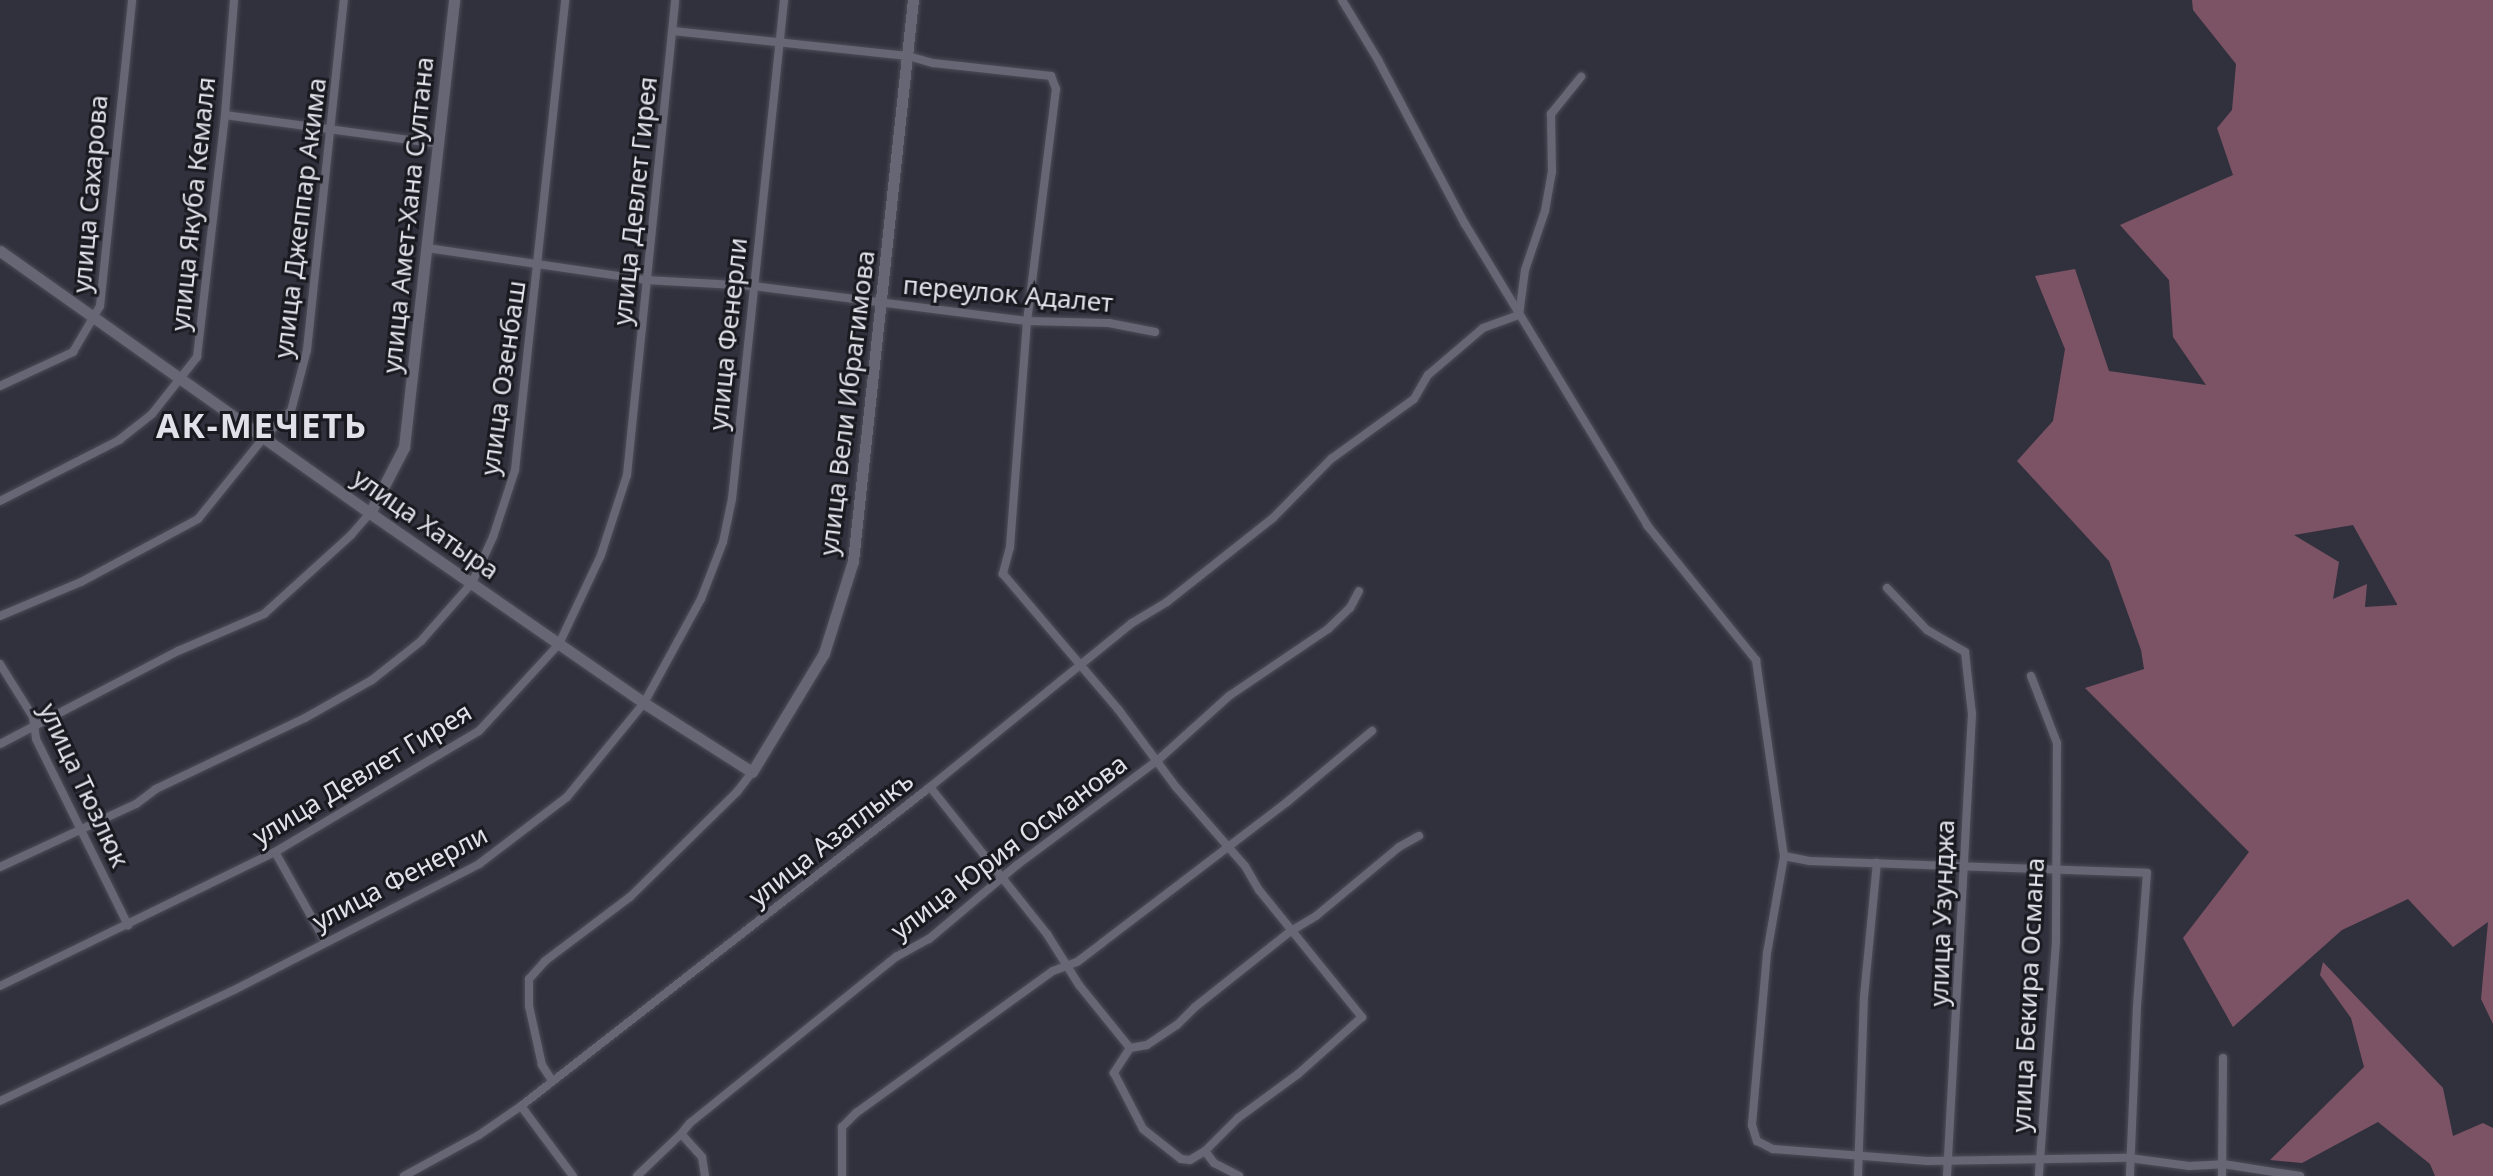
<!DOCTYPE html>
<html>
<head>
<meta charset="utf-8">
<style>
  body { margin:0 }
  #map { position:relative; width:2493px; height:1176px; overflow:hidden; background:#31313e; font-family:"Noto Sans",sans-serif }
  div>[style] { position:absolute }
  .forest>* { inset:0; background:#7c5364 }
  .roads { filter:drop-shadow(0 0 2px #4d4d58) drop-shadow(0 0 2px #4d4d58) }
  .street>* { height:8px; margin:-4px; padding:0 4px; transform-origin:4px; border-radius:4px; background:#666675 }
  .secondary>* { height:11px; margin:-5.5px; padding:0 5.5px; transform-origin:5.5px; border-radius:5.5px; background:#666675 }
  span { translate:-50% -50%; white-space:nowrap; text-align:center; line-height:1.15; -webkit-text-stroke:6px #191920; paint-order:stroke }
  .street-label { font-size:26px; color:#e1e1ea }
  .district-label { font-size:34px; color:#e1e1ea; font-weight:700; letter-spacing:2px }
</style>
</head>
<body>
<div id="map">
  <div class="forest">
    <i style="clip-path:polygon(evenodd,2192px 0,2493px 0,2493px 1024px,2481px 999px,2488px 922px,2453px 947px,2408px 899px,2342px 930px,2233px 1027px,2183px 938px,2249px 852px,2085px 688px,2144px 669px,2141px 650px,2109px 561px,2017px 461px,2053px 421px,2065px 349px,2035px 276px,2075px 269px,2109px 371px,2206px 385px,2173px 337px,2169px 280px,2120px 225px,2233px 175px,2217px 128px,2232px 110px,2236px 64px,2193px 10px,2192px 0,2353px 525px,2397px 604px,2397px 605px,2365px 607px,2367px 584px,2333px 599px,2339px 562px,2294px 535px,2353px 525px)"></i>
    <i style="clip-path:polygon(2323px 962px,2443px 1088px,2453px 1136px,2483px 1123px,2493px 1128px,2493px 1176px,2435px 1176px,2430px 1164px,2378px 1122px,2302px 1163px,2270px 1160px,2364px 1067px,2351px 1018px,2320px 975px)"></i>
  </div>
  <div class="roads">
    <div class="street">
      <i style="left:1342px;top:0;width:70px;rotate:59deg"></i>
      <i style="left:1378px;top:60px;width:186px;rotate:62.1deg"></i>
      <i style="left:1465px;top:224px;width:352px;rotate:58.8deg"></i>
      <i style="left:1647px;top:525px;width:174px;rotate:51.1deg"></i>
      <i style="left:1756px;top:660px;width:198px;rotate:81.9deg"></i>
      <i style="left:1784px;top:856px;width:98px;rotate:99.9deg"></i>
      <i style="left:1767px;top:953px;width:173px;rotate:95deg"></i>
      <i style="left:1752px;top:1125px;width:17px;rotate:73deg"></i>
      <i style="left:1757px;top:1141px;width:18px;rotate:27deg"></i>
      <i style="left:1773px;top:1149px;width:155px;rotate:4.4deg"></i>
      <i style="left:1928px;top:1161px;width:201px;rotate:-0.9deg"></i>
      <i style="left:2129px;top:1158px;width:61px;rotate:7.6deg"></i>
      <i style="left:2189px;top:1166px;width:34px;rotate:-3deg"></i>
      <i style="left:2223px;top:1164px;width:78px;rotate:8.9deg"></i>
      <i style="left:673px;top:31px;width:236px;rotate:6.1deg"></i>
      <i style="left:908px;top:56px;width:26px;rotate:16deg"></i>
      <i style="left:933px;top:63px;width:119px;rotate:6.3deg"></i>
      <i style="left:1051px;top:76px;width:14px;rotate:69deg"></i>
      <i style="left:1056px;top:89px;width:234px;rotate:97.1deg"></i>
      <i style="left:1027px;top:321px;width:227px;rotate:94.3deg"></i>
      <i style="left:1010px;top:547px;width:28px;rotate:105deg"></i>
      <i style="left:1003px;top:574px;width:177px;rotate:49.6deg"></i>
      <i style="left:1118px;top:709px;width:97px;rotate:53.4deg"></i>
      <i style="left:1176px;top:787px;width:105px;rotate:48.9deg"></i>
      <i style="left:1245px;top:866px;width:28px;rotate:60deg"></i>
      <i style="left:1259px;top:890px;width:164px;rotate:51deg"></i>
      <i style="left:1362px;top:1017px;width:86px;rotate:138.3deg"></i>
      <i style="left:1298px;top:1074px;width:74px;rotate:143.7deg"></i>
      <i style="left:1238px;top:1118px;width:47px;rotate:135deg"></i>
      <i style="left:1205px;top:1151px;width:15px;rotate:53deg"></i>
      <i style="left:1214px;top:1163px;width:28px;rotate:27deg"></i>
      <i style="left:225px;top:115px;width:217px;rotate:7.7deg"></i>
      <i style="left:427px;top:248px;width:221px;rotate:8.3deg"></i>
      <i style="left:646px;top:280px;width:107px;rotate:3.2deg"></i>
      <i style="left:753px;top:286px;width:276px;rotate:7.3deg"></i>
      <i style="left:1027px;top:321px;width:82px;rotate:1.4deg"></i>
      <i style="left:1109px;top:323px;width:47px;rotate:11.1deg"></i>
      <i style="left:0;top:386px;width:81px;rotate:-25deg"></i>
      <i style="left:73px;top:352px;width:53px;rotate:-59.6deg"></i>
      <i style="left:100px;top:306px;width:308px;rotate:-84deg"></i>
      <i style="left:0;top:501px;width:134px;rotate:-27.1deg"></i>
      <i style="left:119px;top:440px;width:42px;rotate:-38.2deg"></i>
      <i style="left:152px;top:414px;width:73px;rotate:-51.7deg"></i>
      <i style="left:197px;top:357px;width:244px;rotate:-83.4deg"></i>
      <i style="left:225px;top:115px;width:115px;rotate:-85.5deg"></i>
      <i style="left:1887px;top:588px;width:58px;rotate:46.4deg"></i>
      <i style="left:1927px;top:630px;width:44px;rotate:30.1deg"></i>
      <i style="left:1965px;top:652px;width:62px;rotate:83.6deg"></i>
      <i style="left:1972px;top:714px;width:463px;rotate:93.1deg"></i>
      <i style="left:0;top:616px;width:88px;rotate:-22.8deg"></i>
      <i style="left:81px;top:582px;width:133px;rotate:-28.3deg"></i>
      <i style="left:198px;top:519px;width:107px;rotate:-51.1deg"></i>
      <i style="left:265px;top:436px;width:36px;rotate:-44deg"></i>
      <i style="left:291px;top:411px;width:63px;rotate:-75.3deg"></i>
      <i style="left:307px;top:350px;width:352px;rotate:-84deg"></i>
      <i style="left:0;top:664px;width:62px;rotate:58.1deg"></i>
      <i style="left:33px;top:717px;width:22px;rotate:82deg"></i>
      <i style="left:36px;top:739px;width:208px;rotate:63.7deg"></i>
      <i style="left:2031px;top:676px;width:72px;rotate:68.8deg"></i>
      <i style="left:2057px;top:743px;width:199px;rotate:90.3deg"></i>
      <i style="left:2056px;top:942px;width:235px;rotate:94.2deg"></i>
      <i style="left:0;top:744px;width:201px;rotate:-27.6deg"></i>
      <i style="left:178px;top:651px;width:94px;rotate:-23.3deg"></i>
      <i style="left:264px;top:614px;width:118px;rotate:-42.2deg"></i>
      <i style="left:351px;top:535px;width:29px;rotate:-49deg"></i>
      <i style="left:930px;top:787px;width:188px;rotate:51.5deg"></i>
      <i style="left:1047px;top:934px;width:60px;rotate:57.9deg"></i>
      <i style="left:1079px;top:985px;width:81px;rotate:51deg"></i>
      <i style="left:1130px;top:1048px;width:30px;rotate:123deg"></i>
      <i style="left:1114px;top:1073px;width:63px;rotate:62.6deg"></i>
      <i style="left:1143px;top:1129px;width:48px;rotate:38.3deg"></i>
      <i style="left:1181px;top:1159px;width:9px;rotate:6deg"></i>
      <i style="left:1190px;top:1160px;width:17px;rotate:-31deg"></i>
      <i style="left:275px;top:852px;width:102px;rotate:60.7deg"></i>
      <i style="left:1784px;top:856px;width:26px;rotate:11deg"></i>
      <i style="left:1810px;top:861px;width:337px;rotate:2deg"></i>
      <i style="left:2147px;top:873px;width:133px;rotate:94.3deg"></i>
      <i style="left:2137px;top:1006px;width:170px;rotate:92.4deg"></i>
      <i style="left:0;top:867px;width:150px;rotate:-24.9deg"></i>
      <i style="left:136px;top:804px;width:25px;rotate:-37deg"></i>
      <i style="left:156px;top:789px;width:165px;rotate:-25.5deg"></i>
      <i style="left:305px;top:718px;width:77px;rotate:-29.6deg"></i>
      <i style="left:372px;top:680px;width:63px;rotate:-38.5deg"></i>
      <i style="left:421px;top:641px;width:77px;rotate:-48.7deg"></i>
      <i style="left:472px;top:583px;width:51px;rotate:-65.5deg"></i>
      <i style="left:493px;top:537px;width:71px;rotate:-71.8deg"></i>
      <i style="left:515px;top:470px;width:473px;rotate:-83.9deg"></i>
      <i style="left:0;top:986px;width:306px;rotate:-26deg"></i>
      <i style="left:275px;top:852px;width:237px;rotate:-30.7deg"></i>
      <i style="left:479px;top:731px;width:118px;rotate:-47.4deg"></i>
      <i style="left:559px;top:644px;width:98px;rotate:-64.7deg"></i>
      <i style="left:601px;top:555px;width:84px;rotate:-72deg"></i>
      <i style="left:627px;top:475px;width:477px;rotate:-84.2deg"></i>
      <i style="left:1130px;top:1048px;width:17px;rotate:-10deg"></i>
      <i style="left:1147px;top:1045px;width:36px;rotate:-34deg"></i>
      <i style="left:1177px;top:1025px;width:25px;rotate:-45deg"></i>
      <i style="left:1195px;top:1007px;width:122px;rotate:-38.4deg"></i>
      <i style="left:1291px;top:931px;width:29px;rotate:-31deg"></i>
      <i style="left:1316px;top:916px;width:108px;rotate:-39.7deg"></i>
      <i style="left:1399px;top:847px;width:23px;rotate:-29deg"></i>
      <i style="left:551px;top:1079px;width:17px;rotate:-123deg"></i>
      <i style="left:542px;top:1065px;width:60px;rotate:-102.4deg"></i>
      <i style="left:529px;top:1006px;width:27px;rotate:-90deg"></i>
      <i style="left:529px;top:979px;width:24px;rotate:-48deg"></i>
      <i style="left:545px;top:961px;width:106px;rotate:-37deg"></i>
      <i style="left:630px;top:897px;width:150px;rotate:-44.5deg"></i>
      <i style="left:737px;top:792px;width:25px;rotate:-53deg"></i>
      <i style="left:0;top:1101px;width:261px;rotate:-25.4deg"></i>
      <i style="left:236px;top:989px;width:273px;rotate:-27.2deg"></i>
      <i style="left:479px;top:864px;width:111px;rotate:-37.3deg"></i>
      <i style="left:567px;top:797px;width:122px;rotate:-50.7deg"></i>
      <i style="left:644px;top:703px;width:119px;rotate:-61.3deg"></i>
      <i style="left:701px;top:599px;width:61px;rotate:-68.9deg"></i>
      <i style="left:723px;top:542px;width:44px;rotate:-78.2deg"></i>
      <i style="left:732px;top:499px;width:502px;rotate:-84.05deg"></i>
      <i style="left:521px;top:1106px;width:87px;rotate:53.4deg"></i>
      <i style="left:404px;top:1176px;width:85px;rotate:-28.7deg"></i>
      <i style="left:479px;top:1135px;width:51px;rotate:-34.6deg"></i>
      <i style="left:521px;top:1106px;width:519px;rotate:-37.95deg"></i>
      <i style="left:930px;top:787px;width:260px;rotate:-39.1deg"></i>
      <i style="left:1132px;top:623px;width:41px;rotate:-31deg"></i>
      <i style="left:1167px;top:602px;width:135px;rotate:-38.4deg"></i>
      <i style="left:1273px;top:518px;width:83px;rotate:-45.5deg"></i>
      <i style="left:1331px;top:459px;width:102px;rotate:-35.9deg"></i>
      <i style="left:1414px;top:399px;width:28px;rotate:-60deg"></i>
      <i style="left:1428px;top:375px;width:72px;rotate:-40.5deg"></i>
      <i style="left:1483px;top:328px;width:38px;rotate:-20deg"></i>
      <i style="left:1519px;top:315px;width:45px;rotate:-82.4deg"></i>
      <i style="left:1525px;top:270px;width:62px;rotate:-71.3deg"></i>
      <i style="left:1545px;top:211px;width:40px;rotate:-80deg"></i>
      <i style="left:1552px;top:172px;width:58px;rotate:-91deg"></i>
      <i style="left:1551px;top:114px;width:48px;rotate:-51deg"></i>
      <i style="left:637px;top:1176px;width:61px;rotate:-43.7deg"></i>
      <i style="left:705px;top:1176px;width:19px;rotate:-99deg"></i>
      <i style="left:702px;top:1157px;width:31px;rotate:-132deg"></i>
      <i style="left:681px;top:1134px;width:14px;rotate:-51deg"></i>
      <i style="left:690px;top:1123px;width:265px;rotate:-38.9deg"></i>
      <i style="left:896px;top:957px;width:38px;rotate:-29deg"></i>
      <i style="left:929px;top:939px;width:115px;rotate:-40.1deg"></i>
      <i style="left:1017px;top:865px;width:176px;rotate:-36.7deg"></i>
      <i style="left:1158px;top:760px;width:96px;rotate:-42deg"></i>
      <i style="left:1229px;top:696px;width:120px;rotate:-34.1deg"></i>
      <i style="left:1328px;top:629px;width:30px;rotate:-44deg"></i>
      <i style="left:1350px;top:608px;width:19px;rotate:-62deg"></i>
      <i style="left:842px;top:1176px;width:49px;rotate:-90deg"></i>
      <i style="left:842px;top:1127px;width:20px;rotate:-45deg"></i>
      <i style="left:856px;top:1113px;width:243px;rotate:-35.8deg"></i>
      <i style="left:1053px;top:971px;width:26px;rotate:-21deg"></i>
      <i style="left:1077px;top:962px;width:31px;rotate:-37deg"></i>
      <i style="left:1102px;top:943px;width:233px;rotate:-37.3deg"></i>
      <i style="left:1287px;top:802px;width:111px;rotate:-39.9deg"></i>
      <i style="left:1858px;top:1176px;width:179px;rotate:-88.1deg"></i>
      <i style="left:1864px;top:997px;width:135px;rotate:-84.5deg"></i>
      <i style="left:2222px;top:1176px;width:118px;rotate:-89.5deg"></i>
    </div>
    <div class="secondary">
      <i style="left:0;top:251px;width:453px;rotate:35.3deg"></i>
      <i style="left:370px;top:513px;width:333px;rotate:34.7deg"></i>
      <i style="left:644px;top:703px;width:128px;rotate:32.6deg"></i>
      <i style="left:752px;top:772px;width:139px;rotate:-58.8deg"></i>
      <i style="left:824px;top:653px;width:96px;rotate:-72.5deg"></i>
      <i style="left:853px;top:561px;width:564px;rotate:-83.9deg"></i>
      <i style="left:370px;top:513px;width:74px;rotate:-62.7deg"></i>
      <i style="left:404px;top:447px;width:450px;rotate:-83.6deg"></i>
    </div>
  </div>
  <div class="street-label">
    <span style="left:90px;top:194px;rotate:-85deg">улица Сахарова</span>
    <span style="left:635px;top:201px;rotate:-84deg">улица Девлет Гирея</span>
    <span style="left:193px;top:204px;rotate:-84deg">улица Якуба Кемаля</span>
    <span style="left:408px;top:215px;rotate:-84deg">улица Амет-Хана Султана</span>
    <span style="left:300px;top:218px;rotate:-83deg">улица Джеппар Акима</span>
    <span style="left:1008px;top:294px;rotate:5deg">переулок Адалет</span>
    <span style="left:728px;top:334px;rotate:-84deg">улица Фенерли</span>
    <span style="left:503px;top:378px;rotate:-82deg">улица Озенбаш</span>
    <span style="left:847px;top:403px;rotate:-83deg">улица Вели Ибрагимова</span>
    <span style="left:426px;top:524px;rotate:35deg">улица Хатыра</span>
    <span style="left:362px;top:774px;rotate:-31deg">улица Девлет Гирея</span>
    <span style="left:84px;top:785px;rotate:65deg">улица Тюзлюк</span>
    <span style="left:831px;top:839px;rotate:-38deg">улица Азатлыкъ</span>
    <span style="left:1009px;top:847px;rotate:-37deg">улица Юрия Османова</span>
    <span style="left:400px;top:878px;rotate:-28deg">улица Фенерли</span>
    <span style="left:1942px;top:913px;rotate:-88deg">улица Узунджа</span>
    <span style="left:2028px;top:995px;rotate:-87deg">улица Бекира Османа</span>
  </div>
  <div class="district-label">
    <span style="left:262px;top:426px">АК-МЕЧЕТЬ</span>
  </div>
</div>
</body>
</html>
